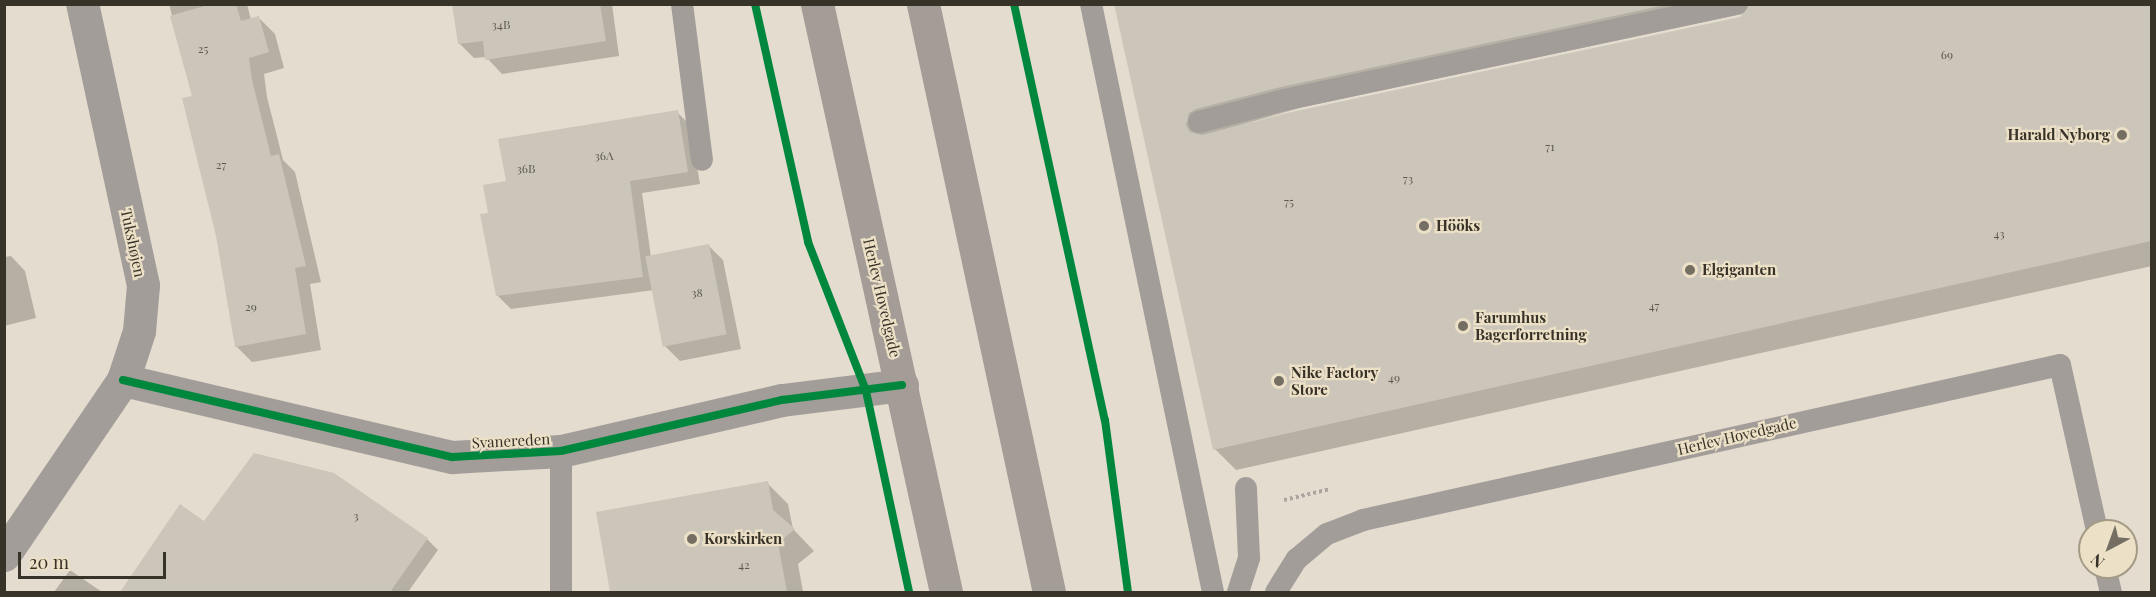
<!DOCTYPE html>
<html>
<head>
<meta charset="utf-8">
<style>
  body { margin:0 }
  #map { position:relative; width:2156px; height:597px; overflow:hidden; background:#e4dcce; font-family:"Playfair Display",serif }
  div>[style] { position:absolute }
  .shadow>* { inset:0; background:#0003 }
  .building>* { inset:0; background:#cbc5ba; transform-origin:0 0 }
  .path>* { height:4px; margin-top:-2px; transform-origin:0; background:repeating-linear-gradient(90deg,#aaa59f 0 3px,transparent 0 6px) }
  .service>* { height:22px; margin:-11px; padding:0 11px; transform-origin:11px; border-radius:11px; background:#a39d9a }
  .minor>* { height:33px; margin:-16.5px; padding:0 16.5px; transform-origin:16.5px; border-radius:16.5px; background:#a39d9a }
  .secondary>* { height:33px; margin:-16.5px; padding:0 16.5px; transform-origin:16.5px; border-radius:16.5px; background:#a39c97 }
  .cycleway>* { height:8px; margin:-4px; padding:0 4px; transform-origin:4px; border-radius:4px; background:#00873e }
  .dots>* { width:16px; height:16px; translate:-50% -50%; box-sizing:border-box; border:3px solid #ece0c6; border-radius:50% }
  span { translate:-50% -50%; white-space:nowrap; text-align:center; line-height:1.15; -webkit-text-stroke:4.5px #ece0c6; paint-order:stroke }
  .number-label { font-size:12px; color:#5e584e }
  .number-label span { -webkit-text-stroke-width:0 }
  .poi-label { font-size:15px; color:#383329; font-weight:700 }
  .right { translate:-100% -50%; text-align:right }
  .left { translate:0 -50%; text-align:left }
  .street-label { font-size:15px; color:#383329 }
  .frame { position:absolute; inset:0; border:6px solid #383329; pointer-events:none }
  .north { position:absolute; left:2078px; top:519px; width:60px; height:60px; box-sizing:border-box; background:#ece0c6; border:2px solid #a49b87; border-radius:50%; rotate:221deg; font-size:16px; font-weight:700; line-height:24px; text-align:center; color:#383329 }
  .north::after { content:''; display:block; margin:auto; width:21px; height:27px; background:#746e63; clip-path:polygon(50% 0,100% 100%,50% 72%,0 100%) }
  .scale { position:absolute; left:18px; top:552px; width:148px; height:27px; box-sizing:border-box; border:3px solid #383329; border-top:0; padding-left:8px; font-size:18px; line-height:21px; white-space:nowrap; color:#383329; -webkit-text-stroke:4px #ece0c6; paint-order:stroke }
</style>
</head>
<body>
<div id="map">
  <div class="shadow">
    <i style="clip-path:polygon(169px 4px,247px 4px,251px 20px,259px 18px,275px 34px,284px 68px,264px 74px,267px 97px,283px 160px,295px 172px,321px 282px,310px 284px,321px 350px,252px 362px,236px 346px,193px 97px)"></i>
    <i style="clip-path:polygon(453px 4px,612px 4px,619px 56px,502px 74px,486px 57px,474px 58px,459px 43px)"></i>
    <i style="clip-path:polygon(evenodd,1116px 4px,2152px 4px,2152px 266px,1236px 470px,1215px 449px,1116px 4px,1747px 13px,1740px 19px,1209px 134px,1303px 107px,1747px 13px)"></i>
    <i style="clip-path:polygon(677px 112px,690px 125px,700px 184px,642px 193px,651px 257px,708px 245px,723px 260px,741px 349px,680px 361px,665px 346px,654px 290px,511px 309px,498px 296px,490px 214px,507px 182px)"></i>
    <i style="clip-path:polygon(11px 256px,25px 271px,36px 318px,4px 326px,4px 257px)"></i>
    <i style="clip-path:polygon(767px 483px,788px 504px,793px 529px,814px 551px,798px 564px,803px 592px,611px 592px,598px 513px)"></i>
    <i style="clip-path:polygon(204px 523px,427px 539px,438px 550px,408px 592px,394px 592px,360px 568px,343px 592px,139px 592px,129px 582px)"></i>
    <i style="clip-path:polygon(70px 570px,102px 592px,54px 592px)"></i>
  </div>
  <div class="building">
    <i style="clip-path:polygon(211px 4px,236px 4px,241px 21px,259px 16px,269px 52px,249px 58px,252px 80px,271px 156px,279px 154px,306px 266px,295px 268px,306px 334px,235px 347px,216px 236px,182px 98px,192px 96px,170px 16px)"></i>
    <i style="clip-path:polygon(452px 4px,600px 4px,606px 41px,485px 60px,483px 41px,458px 44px)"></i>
    <i style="clip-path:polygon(1114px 4px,1670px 4px,1281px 87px,1196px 109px,1189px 113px,1186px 125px,1190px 132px,1202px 135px,1287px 113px,1740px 17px,1750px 4px,2151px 4px,2151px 241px,1213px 450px)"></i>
    <i style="clip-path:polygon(678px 110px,688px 172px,630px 181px,643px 277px,496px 296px,480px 214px,488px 213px,483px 185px,506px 181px,498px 139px)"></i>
    <i style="left:709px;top:244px;width:92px;height:65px;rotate:79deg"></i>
    <i style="clip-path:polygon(254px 453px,334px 473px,428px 538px,390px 592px,120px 592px,180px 504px,204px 521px)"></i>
    <i style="clip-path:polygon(768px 481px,773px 510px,795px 529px,778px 543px,787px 592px,610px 592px,596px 512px)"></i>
  </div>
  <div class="path">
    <i style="left:1284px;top:500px;width:47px;rotate:-13.4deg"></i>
  </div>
  <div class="service">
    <i style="left:682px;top:4px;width:157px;rotate:82.7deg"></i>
    <i style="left:1091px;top:4px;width:601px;rotate:78.28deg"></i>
    <i style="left:1199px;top:122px;width:88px;rotate:-14.5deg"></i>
    <i style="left:1284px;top:100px;width:463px;rotate:-12deg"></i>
    <i style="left:561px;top:451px;width:141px;rotate:90deg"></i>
    <i style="left:2105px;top:567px;width:26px;rotate:77deg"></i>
    <i style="left:1238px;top:592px;width:36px;rotate:-72deg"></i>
    <i style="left:1249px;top:558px;width:70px;rotate:-92.5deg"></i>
    <i style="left:1276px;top:592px;width:39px;rotate:-58deg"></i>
    <i style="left:1297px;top:559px;width:39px;rotate:-40deg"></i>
    <i style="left:1327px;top:534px;width:39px;rotate:-21deg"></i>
    <i style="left:1363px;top:520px;width:714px;rotate:-12.54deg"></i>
    <i style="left:2060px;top:365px;width:170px;rotate:77.4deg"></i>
  </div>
  <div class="minor">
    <i style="left:123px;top:380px;width:338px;rotate:13.2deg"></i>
    <i style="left:452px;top:457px;width:109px;rotate:-3.2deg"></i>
    <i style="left:561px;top:451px;width:227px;rotate:-13deg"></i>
    <i style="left:782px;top:400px;width:121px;rotate:-7.1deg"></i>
    <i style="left:4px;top:555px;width:212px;rotate:-55.8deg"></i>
    <i style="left:123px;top:380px;width:52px;rotate:-71.9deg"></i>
    <i style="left:139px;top:331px;width:46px;rotate:-85deg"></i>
    <i style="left:143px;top:285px;width:288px;rotate:-102.2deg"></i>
  </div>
  <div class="secondary">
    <i style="left:817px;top:4px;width:602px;rotate:77.63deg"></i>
    <i style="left:923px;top:4px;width:601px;rotate:77.91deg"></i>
  </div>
  <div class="cycleway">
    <i style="left:755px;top:4px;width:244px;rotate:77.4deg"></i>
    <i style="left:808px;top:242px;width:160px;rotate:68.7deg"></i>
    <i style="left:866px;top:391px;width:206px;rotate:77.9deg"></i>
    <i style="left:1014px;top:4px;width:426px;rotate:77.7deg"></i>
    <i style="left:1105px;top:420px;width:174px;rotate:82.4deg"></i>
    <i style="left:123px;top:380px;width:338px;rotate:13.2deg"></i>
    <i style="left:452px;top:457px;width:109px;rotate:-3.2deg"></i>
    <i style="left:561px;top:451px;width:227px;rotate:-13deg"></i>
    <i style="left:782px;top:400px;width:121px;rotate:-7.1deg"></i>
  </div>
  <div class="dots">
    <i style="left:2122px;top:135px;background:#746e63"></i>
    <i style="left:1424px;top:226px;background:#746e63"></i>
    <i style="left:1690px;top:270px;background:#746e63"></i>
    <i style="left:1463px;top:326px;background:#746e63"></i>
    <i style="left:1279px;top:381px;background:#746e63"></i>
    <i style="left:692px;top:539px;background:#746e63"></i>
  </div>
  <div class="number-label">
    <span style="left:501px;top:25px">34B</span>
    <span style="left:203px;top:49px">25</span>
    <span style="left:1947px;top:55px">69</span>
    <span style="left:1550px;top:147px">71</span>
    <span style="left:604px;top:156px">36A</span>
    <span style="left:221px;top:165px">27</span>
    <span style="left:526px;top:169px">36B</span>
    <span style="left:1408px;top:179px">73</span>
    <span style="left:1289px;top:202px">75</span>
    <span style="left:1999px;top:234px">43</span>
    <span style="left:697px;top:293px">38</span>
    <span style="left:1654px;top:306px">47</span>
    <span style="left:251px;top:307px">29</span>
    <span style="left:1394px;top:378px">49</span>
    <span style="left:356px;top:516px">3</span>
    <span style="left:744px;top:565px">42</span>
  </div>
  <div class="poi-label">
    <span class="right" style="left:2110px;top:135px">Harald Nyborg</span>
    <span class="left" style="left:1436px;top:226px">Hööks</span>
    <span class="left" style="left:1702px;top:270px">Elgiganten</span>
    <span class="left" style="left:1475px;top:326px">Farumhus<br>Bagerforretning</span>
    <span class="left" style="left:1291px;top:381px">Nike Factory<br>Store</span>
    <span class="left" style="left:704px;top:539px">Korskirken</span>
  </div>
  <div class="street-label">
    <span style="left:133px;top:243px;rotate:78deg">Tukshøjen</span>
    <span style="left:882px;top:298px;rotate:77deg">Herlev Hovedgade</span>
    <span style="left:1737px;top:436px;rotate:-13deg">Herlev Hovedgade</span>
    <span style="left:511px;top:441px;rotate:-3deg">Svanereden</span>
  </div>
  <div class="frame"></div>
  <div class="north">N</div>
  <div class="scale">20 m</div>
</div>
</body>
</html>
